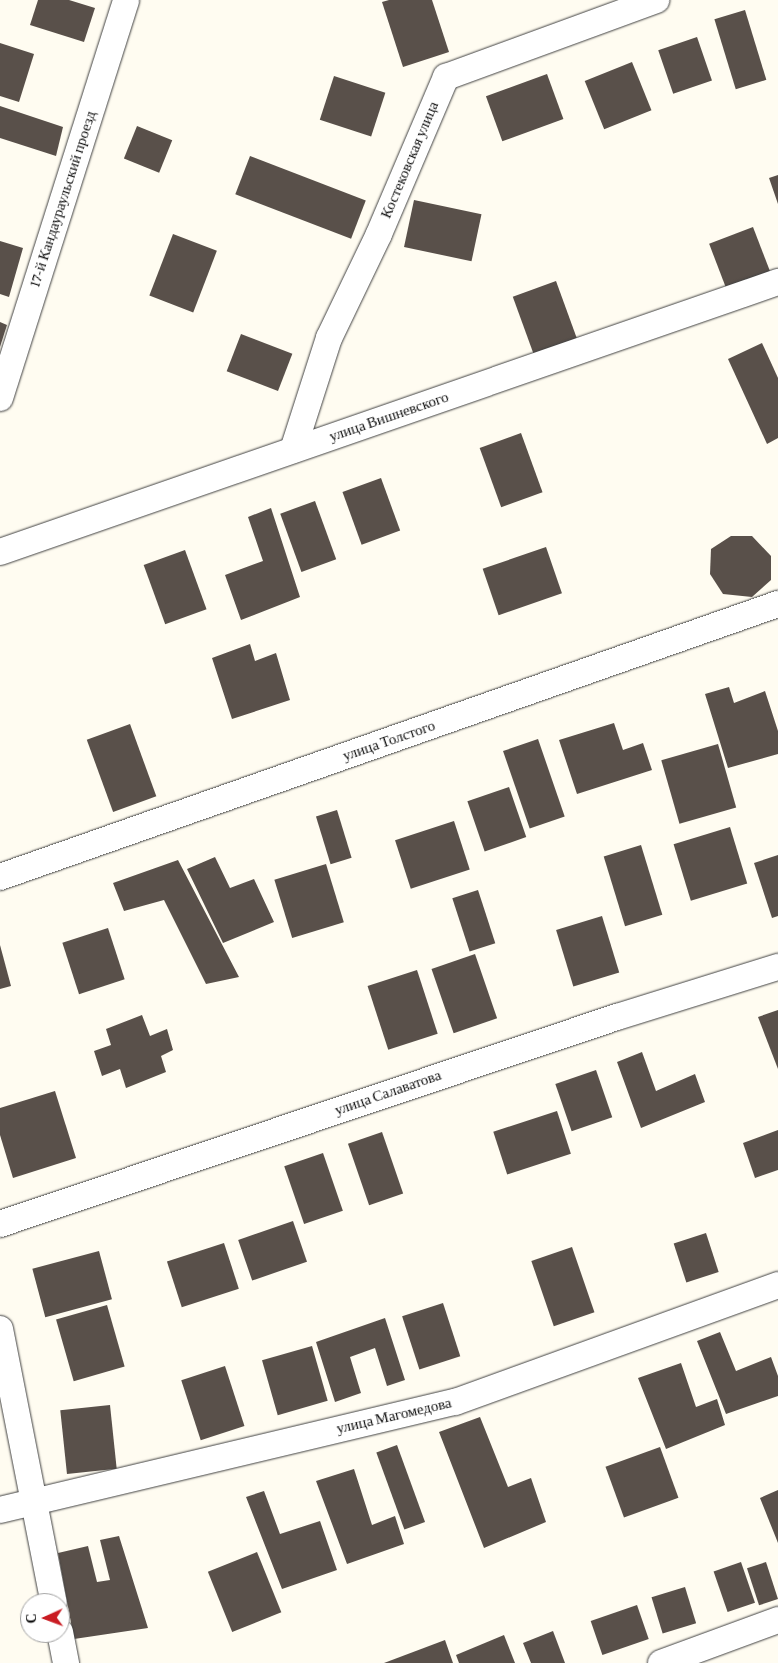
<!DOCTYPE html>
<html>
<head>
<meta charset="utf-8">
<style>
  body { margin:0 }
  #map { position:relative; width:778px; height:1663px; overflow:hidden; background:#fffcf1; font-family:"Crimson Pro",serif }
  div>[style] { position:absolute }
  .building>* { inset:0; background:#59504a; transform-origin:0 0 }
  .roads { filter:drop-shadow(0 0 1px #424242) drop-shadow(0 0 1px #424242) }
  .street>* { height:26px; margin:-13px; padding:0 13px; transform-origin:13px; border-radius:13px; background:#fff }
  span { translate:-50% -50%; white-space:nowrap; text-align:center; line-height:1.15; -webkit-text-stroke:5px #fff; paint-order:stroke }
  .street-label { font-size:15px; color:#0f0f0f }
  .north { position:absolute; left:20px; top:1593px; width:50px; height:50px; box-sizing:border-box; background:#fff; border:1px solid #9f9f9f; border-radius:50%; rotate:268deg; font-size:14px; font-weight:700; line-height:20px; text-align:center; color:#0f0f0f }
  .north::after { content:''; display:block; margin:auto; width:18px; height:22px; background:#ca1c23; clip-path:polygon(50% 0,100% 100%,50% 72%,0 100%) }
</style>
</head>
<body>
<div id="map">
  <div class="building">
    <i style="clip-path:polygon(38px 0,69px 0,95px 8px,84px 42px,30px 25px)"></i>
    <i style="clip-path:polygon(389px 0,432px 0,449px 52px,403px 67px,382px 2px)"></i>
    <i style="left:745px;top:10px;width:73px;height:32px;rotate:73deg"></i>
    <i style="left:697px;top:37px;width:46px;height:41px;rotate:71deg"></i>
    <i style="clip-path:polygon(0 43px,34px 54px,19px 102px,0 96px)"></i>
    <i style="left:632px;top:62px;width:52px;height:51px;rotate:68deg"></i>
    <i style="left:547px;top:74px;width:48px;height:65px;rotate:70deg"></i>
    <i style="left:334px;top:76px;width:54px;height:46px;rotate:18deg"></i>
    <i style="clip-path:polygon(0 106px,63px 127px,56px 156px,0 138px)"></i>
    <i style="left:137px;top:126px;width:38px;height:35px;rotate:22deg"></i>
    <i style="left:250px;top:156px;width:124px;height:41px;rotate:21deg"></i>
    <i style="clip-path:polygon(778px 175px,778px 204px,769px 178px)"></i>
    <i style="left:414px;top:200px;width:69px;height:48px;rotate:12deg"></i>
    <i style="left:753px;top:227px;width:48px;height:47px;rotate:69deg"></i>
    <i style="left:173px;top:234px;width:47px;height:66px;rotate:21deg"></i>
    <i style="clip-path:polygon(0 241px,23px 248px,9px 297px,0 294px)"></i>
    <i style="left:556px;top:281px;width:63px;height:46px;rotate:70deg"></i>
    <i style="clip-path:polygon(0 322px,7px 325px,0 347px)"></i>
    <i style="left:241px;top:334px;width:55px;height:40px;rotate:21deg"></i>
    <i style="clip-path:polygon(762px 343px,778px 378px,778px 438px,767px 444px,728px 359px)"></i>
    <i style="left:521px;top:433px;width:63px;height:44px;rotate:70deg"></i>
    <i style="left:381px;top:478px;width:56px;height:41px;rotate:70deg"></i>
    <i style="left:315px;top:501px;width:62px;height:37px;rotate:70deg"></i>
    <i style="clip-path:polygon(271px 508px,300px 597px,241px 620px,225px 575px,263px 561px,248px 517px)"></i>
    <i style="clip-path:polygon(731px 536px,752px 536px,771px 556px,771px 580px,752px 597px,723px 594px,710px 574px,711px 549px)"></i>
    <i style="left:546px;top:547px;width:49px;height:67px;rotate:71deg"></i>
    <i style="left:185px;top:550px;width:63px;height:44px;rotate:70deg"></i>
    <i style="clip-path:polygon(250px 644px,255px 661px,276px 653px,290px 700px,232px 719px,212px 658px)"></i>
    <i style="clip-path:polygon(729px 687px,734px 703px,765px 691px,778px 731px,778px 754px,728px 768px,705px 694px)"></i>
    <i style="clip-path:polygon(614px 723px,623px 750px,643px 743px,652px 770px,577px 794px,559px 740px)"></i>
    <i style="left:130px;top:724px;width:77px;height:46px;rotate:70deg"></i>
    <i style="left:538px;top:739px;width:82px;height:37px;rotate:71deg"></i>
    <i style="left:718px;top:744px;width:66px;height:59px;rotate:74deg"></i>
    <i style="left:509px;top:787px;width:53px;height:44px;rotate:71deg"></i>
    <i style="left:337px;top:810px;width:50px;height:22px;rotate:73deg"></i>
    <i style="left:454px;top:821px;width:51px;height:62px;rotate:72deg"></i>
    <i style="left:730px;top:827px;width:59px;height:59px;rotate:73deg"></i>
    <i style="left:641px;top:845px;width:73px;height:39px;rotate:73deg"></i>
    <i style="clip-path:polygon(778px 855px,778px 916px,772px 918px,754px 863px)"></i>
    <i style="clip-path:polygon(215px 857px,230px 888px,254px 879px,274px 922px,223px 943px,187px 869px)"></i>
    <i style="clip-path:polygon(178px 860px,239px 977px,206px 984px,164px 900px,124px 911px,113px 883px)"></i>
    <i style="left:326px;top:864px;width:61px;height:54px;rotate:73deg"></i>
    <i style="left:478px;top:890px;width:56px;height:27px;rotate:72deg"></i>
    <i style="left:602px;top:916px;width:59px;height:48px;rotate:73deg"></i>
    <i style="left:108px;top:928px;width:54px;height:48px;rotate:72deg"></i>
    <i style="clip-path:polygon(0 945px,11px 986px,0 989px)"></i>
    <i style="left:475px;top:954px;width:68px;height:46px;rotate:71deg"></i>
    <i style="left:417px;top:970px;width:67px;height:52px;rotate:72deg"></i>
    <i style="clip-path:polygon(778px 1010px,778px 1069px,758px 1017px)"></i>
    <i style="clip-path:polygon(142px 1015px,150px 1036px,167px 1029px,173px 1050px,161px 1056px,166px 1072px,126px 1088px,120px 1069px,102px 1076px,94px 1051px,111px 1045px,106px 1029px)"></i>
    <i style="clip-path:polygon(642px 1052px,656px 1091px,695px 1074px,705px 1102px,641px 1128px,617px 1062px)"></i>
    <i style="left:596px;top:1070px;width:50px;height:43px;rotate:71deg"></i>
    <i style="clip-path:polygon(55px 1091px,76px 1158px,13px 1178px,0 1135px,0 1108px)"></i>
    <i style="left:557px;top:1111px;width:45px;height:67px;rotate:72deg"></i>
    <i style="clip-path:polygon(778px 1130px,778px 1170px,755px 1178px,743px 1143px)"></i>
    <i style="left:382px;top:1132px;width:65px;height:36px;rotate:71deg"></i>
    <i style="left:323px;top:1153px;width:61px;height:41px;rotate:71deg"></i>
    <i style="left:293px;top:1221px;width:43px;height:58px;rotate:71deg"></i>
    <i style="left:706px;top:1233px;width:41px;height:34px;rotate:72deg"></i>
    <i style="left:224px;top:1243px;width:48px;height:60px;rotate:72deg"></i>
    <i style="left:572px;top:1247px;width:69px;height:43px;rotate:71deg"></i>
    <i style="left:99px;top:1251px;width:50px;height:69px;rotate:75deg"></i>
    <i style="left:443px;top:1303px;width:56px;height:43px;rotate:72deg"></i>
    <i style="left:107px;top:1305px;width:64px;height:53px;rotate:74deg"></i>
    <i style="clip-path:polygon(385px 1318px,405px 1380px,387px 1386px,375px 1348px,350px 1357px,361px 1393px,335px 1402px,316px 1342px)"></i>
    <i style="clip-path:polygon(720px 1332px,736px 1371px,771px 1357px,778px 1376px,778px 1396px,726px 1414px,697px 1341px)"></i>
    <i style="left:312px;top:1346px;width:57px;height:52px;rotate:74deg"></i>
    <i style="clip-path:polygon(681px 1363px,696px 1407px,717px 1399px,725px 1425px,666px 1449px,638px 1378px)"></i>
    <i style="left:225px;top:1366px;width:63px;height:46px;rotate:72deg"></i>
    <i style="left:110px;top:1405px;width:64px;height:50px;rotate:84deg"></i>
    <i style="clip-path:polygon(480px 1417px,508px 1487px,531px 1478px,546px 1522px,484px 1548px,439px 1432px)"></i>
    <i style="left:397px;top:1445px;width:82px;height:22px;rotate:70deg"></i>
    <i style="left:660px;top:1447px;width:54px;height:58px;rotate:70deg"></i>
    <i style="clip-path:polygon(354px 1469px,372px 1525px,395px 1516px,404px 1544px,347px 1564px,316px 1481px)"></i>
    <i style="clip-path:polygon(778px 1490px,778px 1543px,760px 1498px)"></i>
    <i style="clip-path:polygon(264px 1491px,280px 1534px,320px 1521px,337px 1570px,282px 1589px,246px 1497px)"></i>
    <i style="clip-path:polygon(119px 1536px,148px 1628px,74px 1639px,58px 1553px,88px 1546px,97px 1582px,110px 1580px,100px 1540px)"></i>
    <i style="left:257px;top:1552px;width:65px;height:53px;rotate:68deg"></i>
    <i style="left:741px;top:1562px;width:43px;height:29px;rotate:71deg"></i>
    <i style="left:766px;top:1562px;width:39px;height:20px;rotate:72deg"></i>
    <i style="left:685px;top:1587px;width:38px;height:35px;rotate:73deg"></i>
    <i style="left:637px;top:1605px;width:36px;height:49px;rotate:71deg"></i>
    <i style="clip-path:polygon(553px 1631px,565px 1663px,531px 1663px,523px 1643px)"></i>
    <i style="clip-path:polygon(504px 1635px,515px 1663px,459px 1663px,456px 1655px)"></i>
    <i style="clip-path:polygon(445px 1640px,453px 1663px,384px 1663px)"></i>
  </div>
  <div class="roads">
    <div class="street">
      <i style="left:0;top:398px;width:417px;rotate:-72.4deg"></i>
      <i style="left:293px;top:450px;width:118px;rotate:-72.2deg"></i>
      <i style="left:329px;top:338px;width:115px;rotate:-64.3deg"></i>
      <i style="left:379px;top:234px;width:171px;rotate:-66.9deg"></i>
      <i style="left:446px;top:77px;width:224px;rotate:-20.1deg"></i>
      <i style="left:0;top:552px;width:824px;rotate:-19.14deg"></i>
      <i style="left:0;top:877px;width:825px;rotate:-19.34deg"></i>
      <i style="left:0;top:1224px;width:651px;rotate:-18.55deg"></i>
      <i style="left:617px;top:1017px;width:169px;rotate:-17.3deg"></i>
      <i style="left:0;top:1329px;width:279px;rotate:78.9deg"></i>
      <i style="left:0;top:1510px;width:468px;rotate:-13.4deg"></i>
      <i style="left:455px;top:1402px;width:344px;rotate:-19.9deg"></i>
      <i style="left:60px;top:1632px;width:32px;rotate:79deg"></i>
      <i style="left:661px;top:1663px;width:125px;rotate:-20.2deg"></i>
    </div>
  </div>
  <div class="street-label">
    <span style="left:410px;top:160px;rotate:-67deg">Костековская улица</span>
    <span style="left:63px;top:199px;rotate:-72deg">17-й Кандаураульский проезд</span>
    <span style="left:389px;top:417px;rotate:-19deg">улица Вишневского</span>
    <span style="left:389px;top:741px;rotate:-19deg">улица Толстого</span>
    <span style="left:388px;top:1093px;rotate:-19deg">улица Салаватова</span>
    <span style="left:394px;top:1416px;rotate:-13deg">улица Магомедова</span>
  </div>
  <div class="north">С</div>
</div>
</body>
</html>
